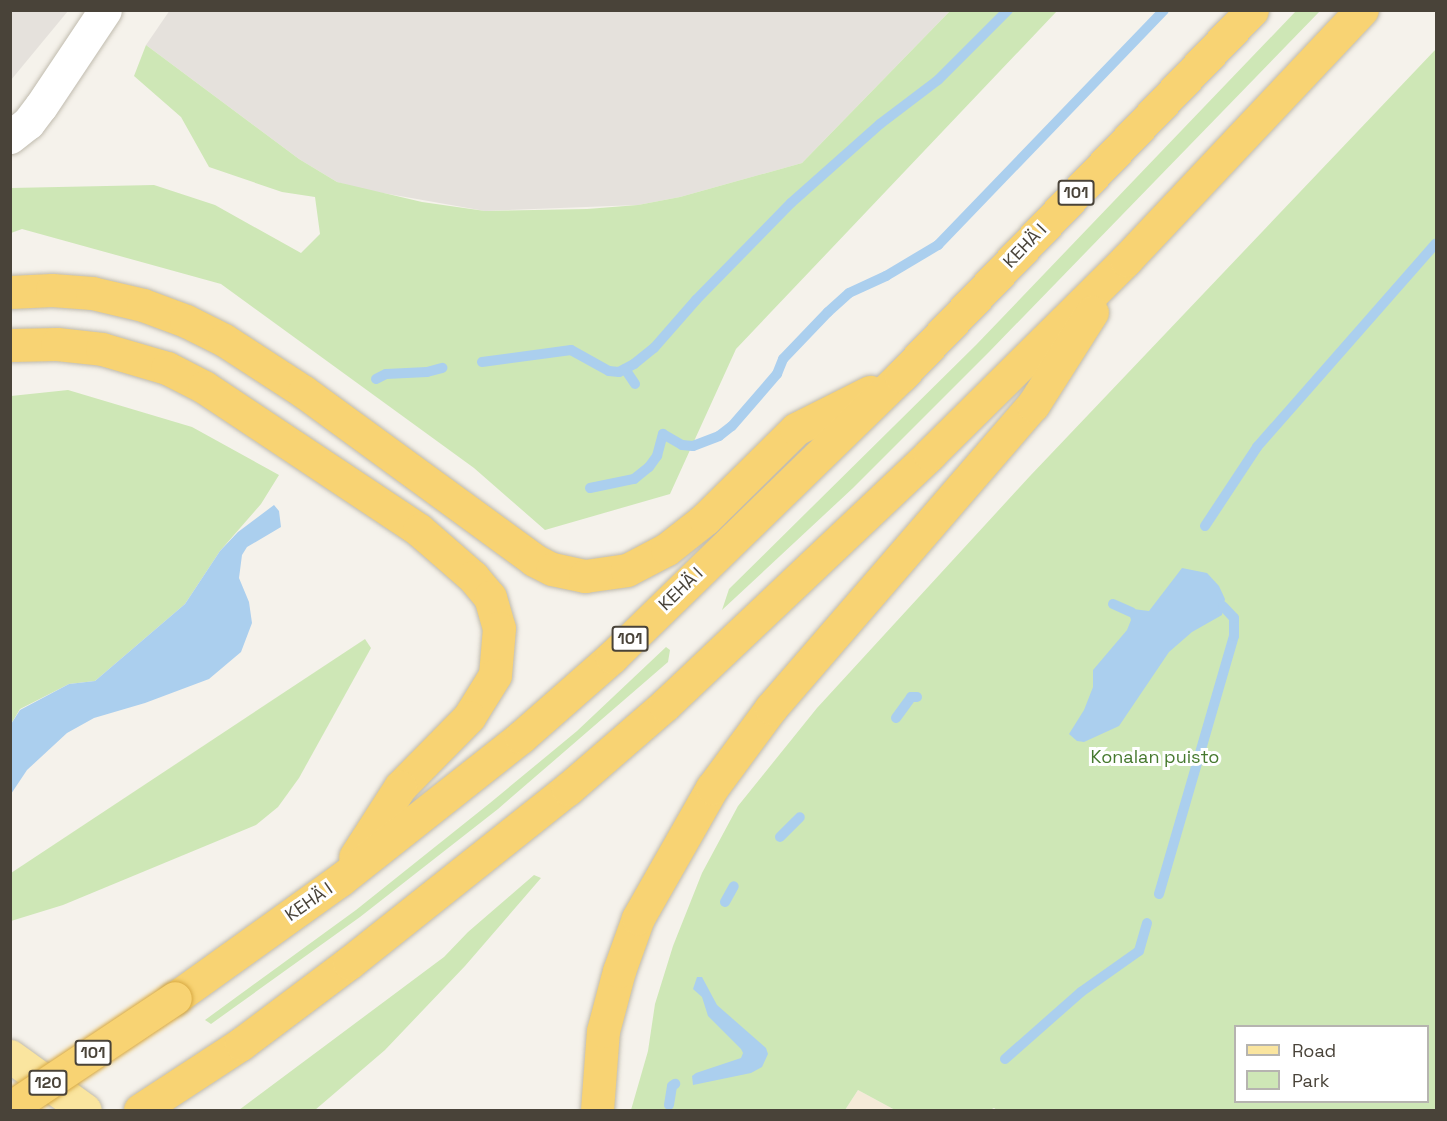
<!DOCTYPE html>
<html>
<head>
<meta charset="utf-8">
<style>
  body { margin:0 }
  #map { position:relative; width:1447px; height:1121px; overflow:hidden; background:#f5f2eb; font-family:"Space Grotesk",sans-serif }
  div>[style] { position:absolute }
  .commercial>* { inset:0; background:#f5ead8 }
  .industrial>* { inset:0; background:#e5e1dc }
  .green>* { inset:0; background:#cee7b6 }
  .water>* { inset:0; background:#abcfee }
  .stream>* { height:10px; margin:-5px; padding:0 5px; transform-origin:5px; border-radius:5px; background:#abcfee }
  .roads { filter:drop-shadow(0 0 2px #c0bbae) drop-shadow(0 0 2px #c0bbae) }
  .minor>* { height:33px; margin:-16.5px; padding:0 16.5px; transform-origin:16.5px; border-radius:16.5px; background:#fff }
  .major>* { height:33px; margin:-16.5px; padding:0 16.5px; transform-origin:16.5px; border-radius:16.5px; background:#fae59f }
  .highway>* { height:33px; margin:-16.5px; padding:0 16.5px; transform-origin:16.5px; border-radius:16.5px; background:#f8d373 }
  .bridges { filter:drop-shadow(0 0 2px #d7a942) drop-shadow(0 0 2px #d7a942) }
  .highway-bridge>* { height:33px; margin:-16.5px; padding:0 16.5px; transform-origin:16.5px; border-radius:16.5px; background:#f8d373 }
  span { translate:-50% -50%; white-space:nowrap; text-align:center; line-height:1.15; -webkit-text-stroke:6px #fff; paint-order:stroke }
  .shield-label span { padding:2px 4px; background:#fff; border:2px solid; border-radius:4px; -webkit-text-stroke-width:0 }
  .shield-label { font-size:16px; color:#494339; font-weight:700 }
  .street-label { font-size:18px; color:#494339 }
  .park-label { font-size:18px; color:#46792e }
  .frame { position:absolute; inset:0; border:12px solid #494339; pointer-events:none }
  .legend { position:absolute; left:1234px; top:1025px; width:195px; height:78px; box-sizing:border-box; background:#fff; border:2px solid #b6b4b0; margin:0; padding:8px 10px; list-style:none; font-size:18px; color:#494339 }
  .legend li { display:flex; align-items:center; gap:12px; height:30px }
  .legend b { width:30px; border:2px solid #b6b4b0 }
</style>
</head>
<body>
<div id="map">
  <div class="commercial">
    <i style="clip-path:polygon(858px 1090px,895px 1110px,845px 1110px)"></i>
  </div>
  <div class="industrial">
    <i style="clip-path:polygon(11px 10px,68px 11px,11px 80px,10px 11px)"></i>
    <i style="clip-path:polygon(170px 10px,950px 11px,802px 163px,680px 197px,638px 205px,485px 211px,360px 189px,337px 182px,299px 159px,146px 45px)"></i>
  </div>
  <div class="green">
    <i style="clip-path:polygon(950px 11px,1057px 11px,736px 349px,670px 494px,545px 530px,474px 468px,221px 284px,22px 229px,11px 233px,11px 188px,154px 185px,215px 205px,301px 253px,320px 234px,315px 197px,282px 192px,209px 167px,181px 117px,134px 76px,146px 45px,299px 159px,337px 182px,422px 202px,485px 211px,587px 209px,638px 205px,680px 197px,802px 163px)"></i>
    <i style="clip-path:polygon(1296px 11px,1320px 11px,989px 352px,853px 488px,722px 610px,729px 589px,976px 345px)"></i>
    <i style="clip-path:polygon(evenodd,1436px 49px,1436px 1110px,997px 1110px,994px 1108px,990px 1110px,895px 1110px,858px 1090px,845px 1110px,631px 1110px,648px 1051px,655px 1004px,673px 946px,702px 873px,738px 806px,817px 708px,1030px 476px,1436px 49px,1236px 1026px,1428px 1026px,1428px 1102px,1236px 1102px,1236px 1026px)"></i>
    <i style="clip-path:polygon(68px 390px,192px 427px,279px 475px,261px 504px,220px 551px,185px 604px,95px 681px,69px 684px,20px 709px,11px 724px,11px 396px)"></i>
    <i style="clip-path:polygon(365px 639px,371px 648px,299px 778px,278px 807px,256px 825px,63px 905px,11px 921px,11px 873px)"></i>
    <i style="clip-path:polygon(666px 647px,670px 650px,668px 662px,498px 809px,360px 917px,211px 1024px,205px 1020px,356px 910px,490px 803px,577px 731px)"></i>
    <i style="clip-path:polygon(534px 875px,541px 878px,465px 966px,385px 1050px,315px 1110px,239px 1110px,444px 957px,468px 932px)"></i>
  </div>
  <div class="water">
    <i style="clip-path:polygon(274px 505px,279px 511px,281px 527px,247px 547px,242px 555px,239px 578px,249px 602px,252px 623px,241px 652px,209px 679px,145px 703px,94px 718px,67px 733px,27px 770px,11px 794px,11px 724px,20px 710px,69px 684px,95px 681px,185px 604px,220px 551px,238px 532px)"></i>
    <i style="clip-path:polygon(1182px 568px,1207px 573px,1219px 586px,1225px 599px,1222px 615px,1192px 632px,1169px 652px,1119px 726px,1084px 742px,1077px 741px,1069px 734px,1084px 710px,1093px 687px,1093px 670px,1127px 630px,1131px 620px,1129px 613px,1133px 609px,1149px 611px)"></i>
    <i style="clip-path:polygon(697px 977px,702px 977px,717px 1005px,766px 1048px,768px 1054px,762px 1067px,751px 1073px,693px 1085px,692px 1076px,696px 1073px,741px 1058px,743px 1053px,741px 1049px,708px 1016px,702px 997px,693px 989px)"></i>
  </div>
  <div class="stream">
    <i style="left:482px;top:362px;width:90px;rotate:-7.7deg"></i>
    <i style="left:571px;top:350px;width:43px;rotate:28.9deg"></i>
    <i style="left:609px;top:371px;width:10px;rotate:6deg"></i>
    <i style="left:619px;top:372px;width:17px;rotate:-28deg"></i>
    <i style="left:634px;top:364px;width:26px;rotate:-39deg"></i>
    <i style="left:654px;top:348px;width:64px;rotate:-48.8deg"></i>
    <i style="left:696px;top:300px;width:136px;rotate:-45.6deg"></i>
    <i style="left:791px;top:203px;width:119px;rotate:-41.6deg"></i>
    <i style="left:880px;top:124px;width:73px;rotate:-37.2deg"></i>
    <i style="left:938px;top:80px;width:99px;rotate:-45deg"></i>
    <i style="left:625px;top:369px;width:18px;rotate:56deg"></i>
    <i style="left:376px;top:379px;width:11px;rotate:-27deg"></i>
    <i style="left:386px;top:374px;width:41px;rotate:-2.8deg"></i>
    <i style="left:427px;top:372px;width:16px;rotate:-15deg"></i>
    <i style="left:590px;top:488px;width:45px;rotate:-11.6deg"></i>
    <i style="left:634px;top:479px;width:19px;rotate:-39deg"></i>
    <i style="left:649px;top:467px;width:14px;rotate:-54deg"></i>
    <i style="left:657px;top:456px;width:23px;rotate:-75deg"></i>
    <i style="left:663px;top:434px;width:22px;rotate:30deg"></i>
    <i style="left:682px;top:445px;width:11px;rotate:5deg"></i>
    <i style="left:693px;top:446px;width:28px;rotate:-21deg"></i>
    <i style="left:719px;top:436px;width:16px;rotate:-38deg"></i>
    <i style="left:732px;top:426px;width:69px;rotate:-49.1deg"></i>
    <i style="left:777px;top:374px;width:16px;rotate:-68deg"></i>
    <i style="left:783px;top:359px;width:65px;rotate:-46.2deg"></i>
    <i style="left:828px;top:312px;width:28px;rotate:-42deg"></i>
    <i style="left:849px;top:293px;width:41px;rotate:-24.7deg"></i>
    <i style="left:886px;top:276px;width:61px;rotate:-30.8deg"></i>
    <i style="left:938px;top:245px;width:326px;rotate:-46.1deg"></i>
    <i style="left:1205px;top:526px;width:95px;rotate:-56.6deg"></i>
    <i style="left:1257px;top:447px;width:271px;rotate:-48.7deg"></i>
    <i style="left:1113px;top:604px;width:20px;rotate:24deg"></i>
    <i style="left:896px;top:718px;width:26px;rotate:-54deg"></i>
    <i style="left:911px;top:697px;width:6px"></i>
    <i style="left:780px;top:837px;width:28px;rotate:-45deg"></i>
    <i style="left:1159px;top:894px;width:269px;rotate:-73.8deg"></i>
    <i style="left:1234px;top:636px;width:18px;rotate:-90deg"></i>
    <i style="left:1234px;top:618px;width:16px;rotate:-133deg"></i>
    <i style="left:725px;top:902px;width:18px;rotate:-61deg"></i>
    <i style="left:1005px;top:1059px;width:101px;rotate:-41.4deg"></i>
    <i style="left:1081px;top:992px;width:71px;rotate:-35.3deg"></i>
    <i style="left:1139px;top:951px;width:29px;rotate:-74deg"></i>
    <i style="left:669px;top:1105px;width:19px;rotate:-81deg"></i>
    <i style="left:672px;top:1086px;width:4px;rotate:-34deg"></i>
  </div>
  <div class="roads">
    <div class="minor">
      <i style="left:10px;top:137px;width:23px;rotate:-38deg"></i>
      <i style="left:28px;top:123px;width:21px;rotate:-53deg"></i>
      <i style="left:41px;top:106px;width:115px;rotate:-56.3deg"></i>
    </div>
    <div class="major">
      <i style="left:10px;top:1056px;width:92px;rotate:35.8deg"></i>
    </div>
    <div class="highway">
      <i style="left:10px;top:292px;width:42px;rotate:-2.7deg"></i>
      <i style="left:52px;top:290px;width:40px;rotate:4.3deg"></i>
      <i style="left:92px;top:293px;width:52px;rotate:13.2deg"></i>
      <i style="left:143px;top:305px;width:46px;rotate:20.4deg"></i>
      <i style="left:186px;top:321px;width:42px;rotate:26.6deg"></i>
      <i style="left:224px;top:340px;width:95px;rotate:33deg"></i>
      <i style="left:304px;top:392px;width:285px;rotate:36.1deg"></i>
      <i style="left:534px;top:560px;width:20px;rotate:27deg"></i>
      <i style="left:552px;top:569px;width:34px;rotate:12deg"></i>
      <i style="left:585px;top:576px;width:42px;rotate:-8.1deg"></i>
      <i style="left:627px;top:570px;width:45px;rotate:-27.7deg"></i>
      <i style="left:667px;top:549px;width:48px;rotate:-38.3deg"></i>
      <i style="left:705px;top:519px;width:128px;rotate:-44.7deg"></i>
      <i style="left:796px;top:429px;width:83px;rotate:-26.6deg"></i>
      <i style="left:10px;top:345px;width:47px;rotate:-1.2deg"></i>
      <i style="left:57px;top:344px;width:45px;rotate:6.3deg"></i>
      <i style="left:102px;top:349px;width:68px;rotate:16.3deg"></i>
      <i style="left:167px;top:368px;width:42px;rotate:27.2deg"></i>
      <i style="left:204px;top:387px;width:258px;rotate:33.6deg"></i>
      <i style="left:419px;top:530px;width:72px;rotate:41deg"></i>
      <i style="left:473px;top:577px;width:26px;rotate:50deg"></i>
      <i style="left:490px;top:597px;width:32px;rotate:74deg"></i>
      <i style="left:499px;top:628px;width:47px;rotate:94.9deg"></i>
      <i style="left:495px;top:675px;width:49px;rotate:121.8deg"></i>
      <i style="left:469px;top:717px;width:98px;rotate:134.6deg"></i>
      <i style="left:400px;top:787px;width:83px;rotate:122.7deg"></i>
      <i style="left:175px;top:998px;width:203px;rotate:-35.6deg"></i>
      <i style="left:340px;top:880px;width:231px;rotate:-38.3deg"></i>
      <i style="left:521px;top:737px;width:121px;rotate:-41.3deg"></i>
      <i style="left:612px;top:657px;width:403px;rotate:-44.2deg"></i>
      <i style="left:901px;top:376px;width:507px;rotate:-46.2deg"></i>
      <i style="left:140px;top:1110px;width:121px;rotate:-33.2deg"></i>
      <i style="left:241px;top:1044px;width:135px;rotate:-36.9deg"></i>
      <i style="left:349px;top:963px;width:280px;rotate:-38.5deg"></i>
      <i style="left:568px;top:789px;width:128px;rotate:-40.9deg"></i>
      <i style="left:665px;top:705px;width:365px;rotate:-43.4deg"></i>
      <i style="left:930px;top:454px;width:276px;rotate:-44.7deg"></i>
      <i style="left:1126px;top:260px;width:344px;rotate:-46.7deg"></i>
      <i style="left:597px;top:1110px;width:79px;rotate:-85.7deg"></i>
      <i style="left:603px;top:1031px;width:62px;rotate:-75.1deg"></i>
      <i style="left:619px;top:971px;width:56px;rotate:-70.3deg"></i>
      <i style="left:638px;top:918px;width:150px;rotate:-60.4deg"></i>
      <i style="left:712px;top:788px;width:99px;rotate:-53.6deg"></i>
      <i style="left:771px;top:708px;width:401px;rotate:-49.2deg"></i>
      <i style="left:1033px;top:405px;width:110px;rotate:-57.6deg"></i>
    </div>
  </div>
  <div class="bridges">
    <div class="highway-bridge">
      <i style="left:10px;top:1108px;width:198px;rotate:-33.7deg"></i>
    </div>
  </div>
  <div class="shield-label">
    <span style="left:1076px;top:193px">101</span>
    <span style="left:630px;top:639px">101</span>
    <span style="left:93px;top:1053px">101</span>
    <span style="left:48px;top:1083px">120</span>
  </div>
  <div class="street-label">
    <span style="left:1025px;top:246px;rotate:-46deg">KEHÄ I</span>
    <span style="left:681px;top:589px;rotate:-44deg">KEHÄ I</span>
    <span style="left:309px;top:902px;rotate:-35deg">KEHÄ I</span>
  </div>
  <div class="park-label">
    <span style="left:1155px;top:757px">Konalan puisto</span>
  </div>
  <div class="frame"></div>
  <ul class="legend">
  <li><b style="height:8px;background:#fae59f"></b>Road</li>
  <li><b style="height:16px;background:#cee7b6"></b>Park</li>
  </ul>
</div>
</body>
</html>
